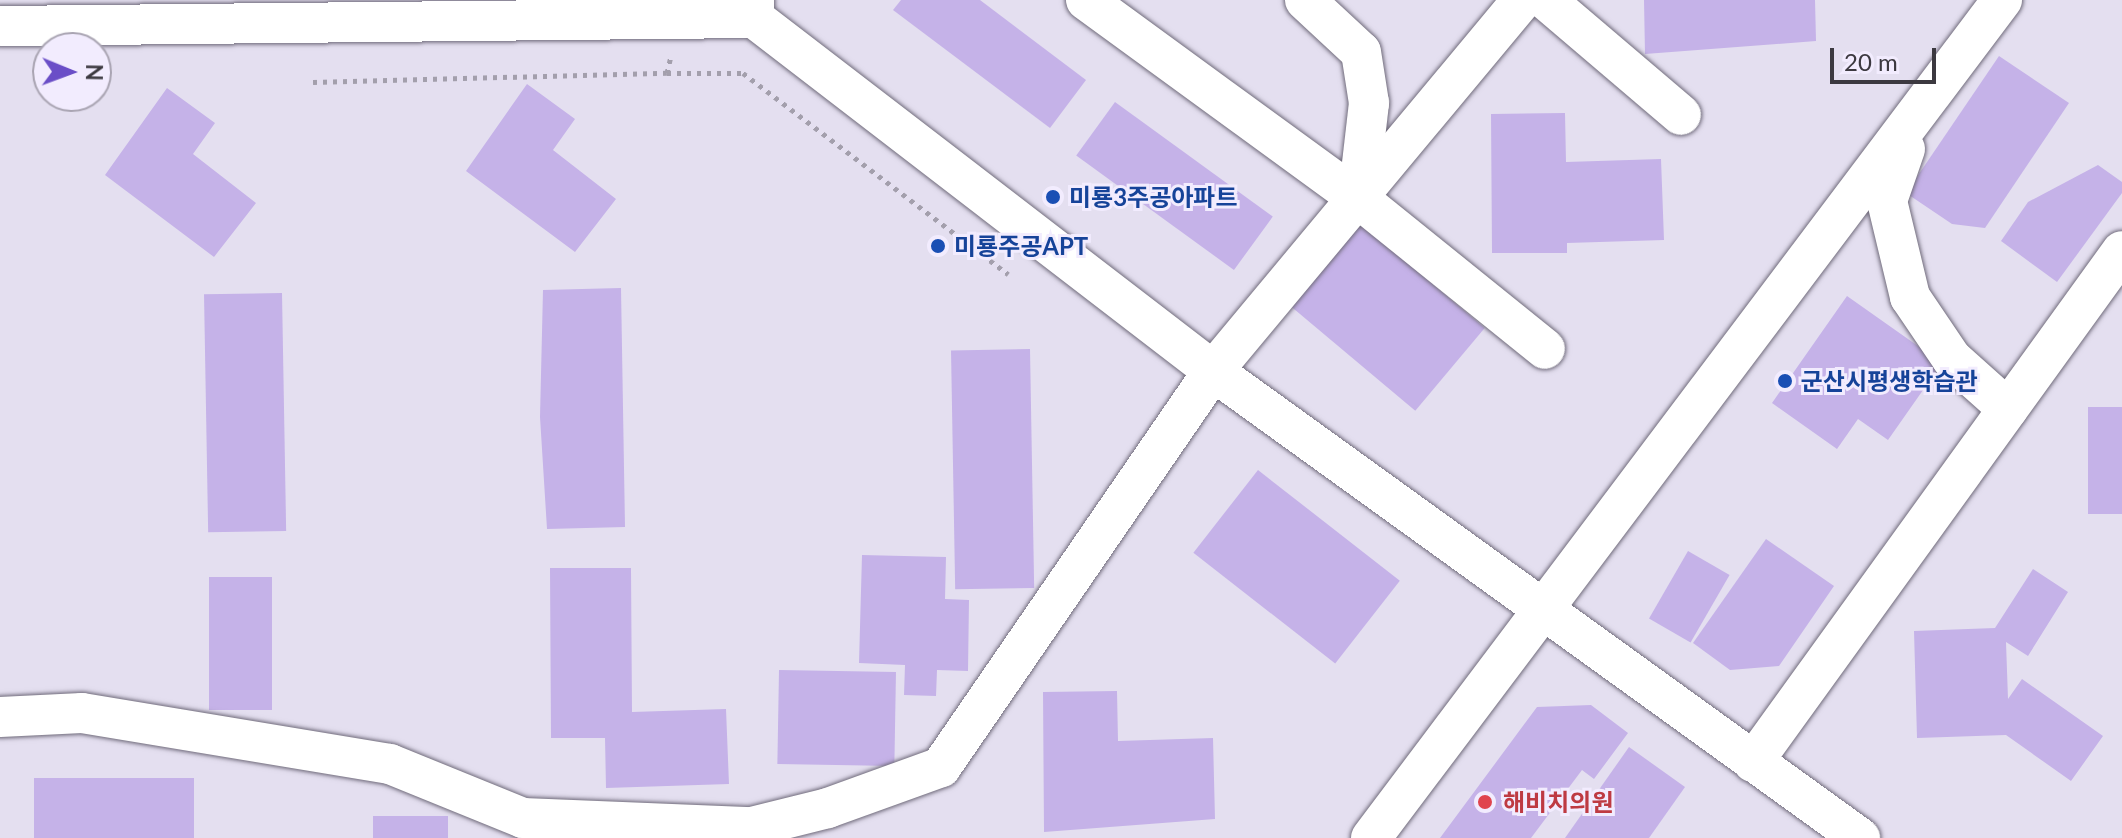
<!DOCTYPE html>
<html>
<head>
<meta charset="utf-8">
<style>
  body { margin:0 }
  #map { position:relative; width:2122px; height:838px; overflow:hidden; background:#e4dff0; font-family:Lato,"Noto Sans KR",sans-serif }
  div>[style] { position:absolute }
  .building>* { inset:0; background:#c5b2e8; transform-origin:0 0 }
  .path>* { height:5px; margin-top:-2.5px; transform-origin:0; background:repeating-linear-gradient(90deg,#a39fac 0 4px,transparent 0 10px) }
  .roads { filter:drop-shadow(0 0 2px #706b7b) drop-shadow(0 0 2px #706b7b) }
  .minor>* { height:40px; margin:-20px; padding:0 20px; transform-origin:20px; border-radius:20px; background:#fff }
  .dots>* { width:22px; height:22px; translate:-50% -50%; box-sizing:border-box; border:4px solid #f2ecfe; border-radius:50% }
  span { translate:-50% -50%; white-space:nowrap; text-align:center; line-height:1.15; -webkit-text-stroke:6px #f2ecfe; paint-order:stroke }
  .transit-label { font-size:24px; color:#164399; font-weight:700 }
  .left { translate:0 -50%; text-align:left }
  .health-label { font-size:24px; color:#be3a42; font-weight:700 }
  .north { position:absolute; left:32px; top:32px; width:80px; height:80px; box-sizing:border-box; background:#f2ecfe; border:2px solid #a9a4b2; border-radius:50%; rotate:91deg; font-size:22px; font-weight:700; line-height:32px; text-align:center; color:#3c3940 }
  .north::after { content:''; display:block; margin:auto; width:28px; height:36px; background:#6a4ec7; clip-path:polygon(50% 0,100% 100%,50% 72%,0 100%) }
  .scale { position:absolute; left:1830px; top:48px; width:106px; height:36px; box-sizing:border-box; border:4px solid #3c3940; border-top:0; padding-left:10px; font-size:24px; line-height:28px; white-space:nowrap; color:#3c3940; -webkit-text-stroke:6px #f2ecfe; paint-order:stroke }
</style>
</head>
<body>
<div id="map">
  <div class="building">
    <i style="clip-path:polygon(901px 0,980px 0,1086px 80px,1050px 128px,893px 10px)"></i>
    <i style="clip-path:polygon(1644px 0,1815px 0,1816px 41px,1645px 54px)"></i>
    <i style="clip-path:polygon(1999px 56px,2069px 103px,1985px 228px,1952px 224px,1906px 193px)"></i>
    <i style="clip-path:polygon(527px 84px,575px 119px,553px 150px,616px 199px,575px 252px,466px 171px)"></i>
    <i style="clip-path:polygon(167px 88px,215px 123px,193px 154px,256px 203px,214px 257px,105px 175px)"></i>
    <i style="left:1115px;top:102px;width:195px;height:66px;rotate:36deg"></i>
    <i style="clip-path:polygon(1565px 113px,1566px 162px,1661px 159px,1664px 240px,1567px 243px,1567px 253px,1492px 253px,1491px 114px)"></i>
    <i style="clip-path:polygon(2098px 165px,2122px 182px,2122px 193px,2057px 282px,2001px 241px,2028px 202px)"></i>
    <i style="left:1356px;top:220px;width:168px;height:108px;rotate:40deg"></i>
    <i style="clip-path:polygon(621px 288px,625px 527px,547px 529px,540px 417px,543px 290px)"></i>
    <i style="left:282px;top:293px;width:238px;height:78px;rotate:89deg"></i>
    <i style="clip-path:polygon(1847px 296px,1942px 363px,1888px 440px,1858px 419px,1837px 449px,1772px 403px)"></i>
    <i style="left:1030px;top:349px;width:239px;height:79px;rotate:89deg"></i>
    <i style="left:2122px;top:407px;width:107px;height:34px;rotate:90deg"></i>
    <i style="left:1258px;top:470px;width:180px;height:105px;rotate:38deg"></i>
    <i style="clip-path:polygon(1766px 539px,1834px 586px,1779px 666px,1730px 670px,1693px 643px)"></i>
    <i style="left:1688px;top:551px;width:48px;height:78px;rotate:30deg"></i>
    <i style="clip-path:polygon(862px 555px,946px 557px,945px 599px,969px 600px,968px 671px,937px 670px,936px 696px,904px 695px,905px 665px,859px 663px)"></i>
    <i style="clip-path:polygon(550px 568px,631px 568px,632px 712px,726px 709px,729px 784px,606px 788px,605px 738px,551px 738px)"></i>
    <i style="clip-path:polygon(2033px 569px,2068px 592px,2028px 656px,2006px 642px,2008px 699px,2022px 679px,2103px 736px,2071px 781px,2006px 735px,1917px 738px,1914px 631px,1995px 628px)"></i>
    <i style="left:209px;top:577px;width:63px;height:133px"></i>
    <i style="left:779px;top:670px;width:117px;height:94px;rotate:1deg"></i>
    <i style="clip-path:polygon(1117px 691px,1118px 741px,1213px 738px,1215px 819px,1044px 832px,1043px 692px)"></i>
    <i style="clip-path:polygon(1591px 705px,1628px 733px,1594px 779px,1582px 770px,1531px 838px,1440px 838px,1537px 707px)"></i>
    <i style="clip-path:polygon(1629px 747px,1685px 787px,1649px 838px,1565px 838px)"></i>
    <i style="left:194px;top:778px;width:60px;height:160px;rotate:90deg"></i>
    <i style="left:448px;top:816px;width:22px;height:75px;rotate:90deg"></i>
  </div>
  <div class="path">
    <i style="left:667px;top:73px;width:76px"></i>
    <i style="left:743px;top:73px;width:333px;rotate:37.2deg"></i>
    <i style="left:313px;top:82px;width:354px;rotate:-1.5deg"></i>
    <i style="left:667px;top:73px;width:18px;rotate:-77deg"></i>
  </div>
  <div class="roads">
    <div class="minor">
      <i style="left:754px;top:0;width:18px;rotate:90deg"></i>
      <i style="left:754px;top:18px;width:579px;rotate:37.56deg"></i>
      <i style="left:1213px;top:371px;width:798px;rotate:35.82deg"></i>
      <i style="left:1086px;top:0;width:336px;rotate:36.1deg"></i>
      <i style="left:1358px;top:198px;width:240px;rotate:38.9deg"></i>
      <i style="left:1305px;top:0;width:76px;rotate:42.9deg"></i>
      <i style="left:1361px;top:52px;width:52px;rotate:81.1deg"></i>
      <i style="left:1369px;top:103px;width:96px;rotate:96.6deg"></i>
      <i style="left:1546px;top:0;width:177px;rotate:40.4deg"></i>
      <i style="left:0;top:26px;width:754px;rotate:-0.61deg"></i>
      <i style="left:1905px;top:149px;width:55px;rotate:109.1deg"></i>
      <i style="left:1887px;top:201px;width:99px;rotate:76.5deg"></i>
      <i style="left:1910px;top:297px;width:75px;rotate:55.9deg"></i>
      <i style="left:1952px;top:359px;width:75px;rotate:41.8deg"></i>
      <i style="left:0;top:717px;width:82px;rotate:-2.8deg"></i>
      <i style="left:82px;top:713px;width:312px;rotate:9.4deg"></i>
      <i style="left:390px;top:764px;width:144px;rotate:22.1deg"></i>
      <i style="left:523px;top:818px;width:229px;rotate:2.3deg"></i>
      <i style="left:752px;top:827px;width:78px;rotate:-14deg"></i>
      <i style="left:828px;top:808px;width:120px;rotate:-19.9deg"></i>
      <i style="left:941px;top:767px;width:480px;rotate:-55.5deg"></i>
      <i style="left:1213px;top:371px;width:483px;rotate:-50.2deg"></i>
      <i style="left:1753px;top:762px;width:630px;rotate:-54.17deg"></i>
      <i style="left:1371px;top:838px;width:1049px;rotate:-53.02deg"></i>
    </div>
  </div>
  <div class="dots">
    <i style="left:1053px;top:197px;background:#1a4fb4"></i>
    <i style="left:938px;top:246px;background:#1a4fb4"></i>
    <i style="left:1785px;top:381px;background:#1a4fb4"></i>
    <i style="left:1485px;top:802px;background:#e0444e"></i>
  </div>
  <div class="transit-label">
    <span class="left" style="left:1069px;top:197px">미룡3주공아파트</span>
    <span class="left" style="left:954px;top:246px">미룡주공APT</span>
    <span class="left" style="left:1801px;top:381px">군산시평생학습관</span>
  </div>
  <div class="health-label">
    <span class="left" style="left:1503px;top:802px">해비치의원</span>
  </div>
  <div class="north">N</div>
  <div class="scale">20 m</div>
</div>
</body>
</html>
